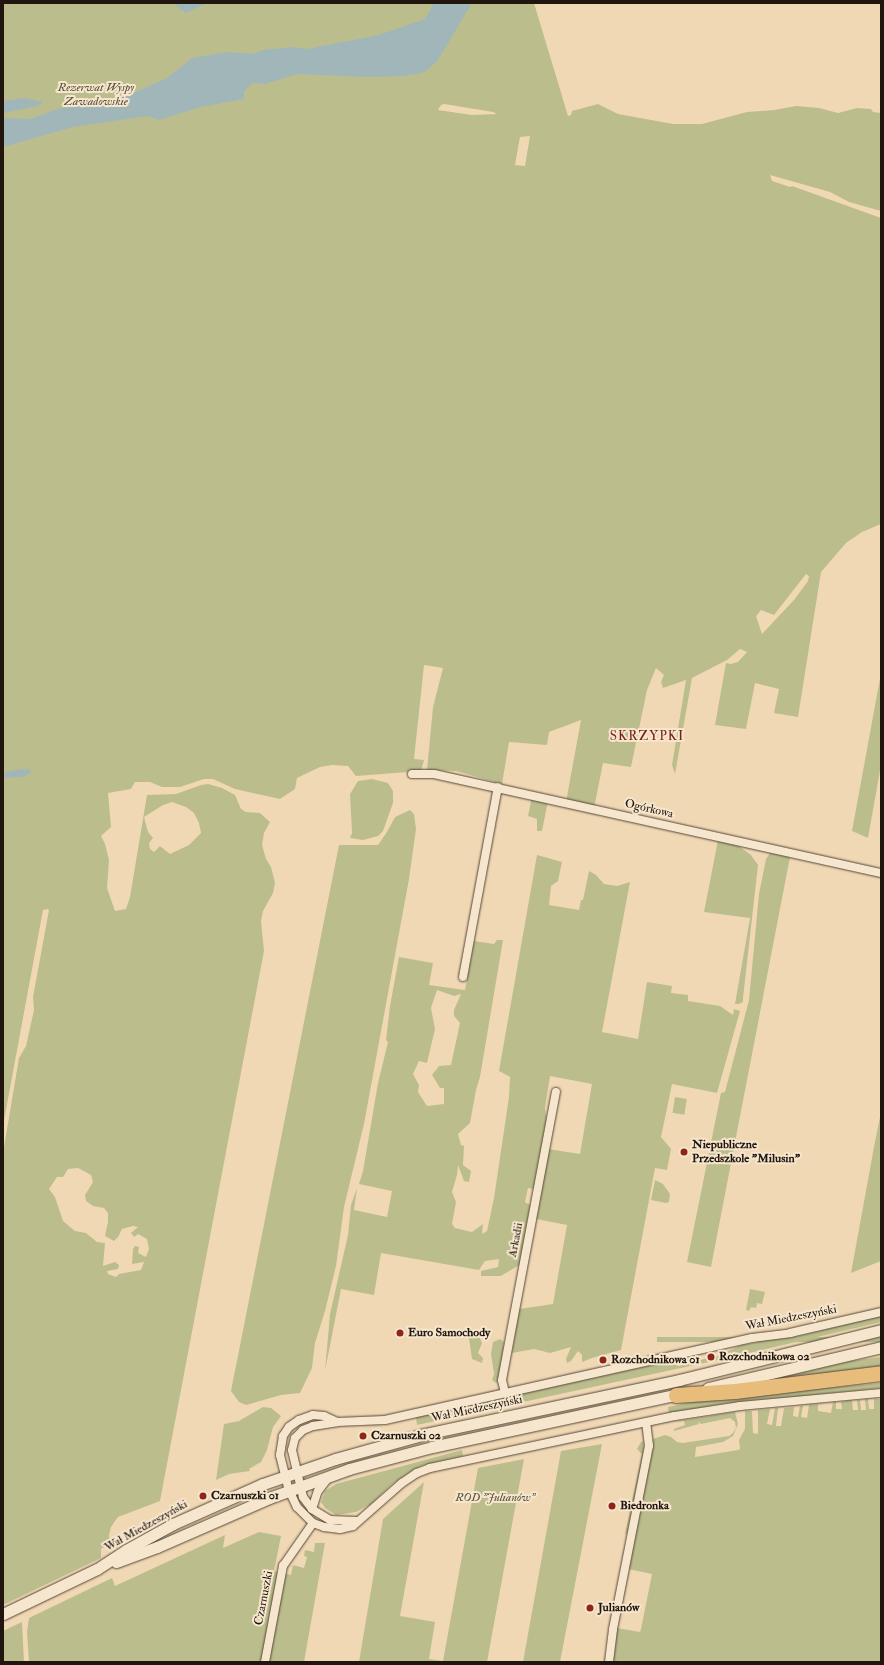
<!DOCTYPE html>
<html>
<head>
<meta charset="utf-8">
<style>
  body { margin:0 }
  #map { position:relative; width:884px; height:1665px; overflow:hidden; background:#f1d8b4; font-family:"IM FELL Double Pica",serif }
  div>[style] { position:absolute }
  .green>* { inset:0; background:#bbbe8c; transform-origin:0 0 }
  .water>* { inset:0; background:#a1b6b9 }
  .roads { filter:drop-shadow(0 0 1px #544638) drop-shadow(0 0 1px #544638) }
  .street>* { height:8px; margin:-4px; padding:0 4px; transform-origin:4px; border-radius:4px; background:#f6e6ce }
  .secondary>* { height:11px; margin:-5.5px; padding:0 5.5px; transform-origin:5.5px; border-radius:5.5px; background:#f6e6ce }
  .highway>* { height:15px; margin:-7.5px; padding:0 7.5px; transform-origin:7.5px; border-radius:7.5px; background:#e8bc7a }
  .dots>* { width:11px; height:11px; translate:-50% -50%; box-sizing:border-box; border:2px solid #f6e6ce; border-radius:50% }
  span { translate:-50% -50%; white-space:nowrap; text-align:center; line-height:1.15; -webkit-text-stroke:4px #f6e6ce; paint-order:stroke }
  .park-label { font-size:12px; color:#56513a; font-style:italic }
  .street-label { font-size:12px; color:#20160e }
  .poi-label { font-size:12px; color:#20160e; font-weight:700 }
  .left { translate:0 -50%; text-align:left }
  .neighbourhood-label { font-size:13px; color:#7a1f14; letter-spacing:1px }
  .frame { position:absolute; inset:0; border:4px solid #20160e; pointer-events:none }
</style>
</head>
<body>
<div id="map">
  <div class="green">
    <i style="clip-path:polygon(evenodd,3px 3px,534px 3px,568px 116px,571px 115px,572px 111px,598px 104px,618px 114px,673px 124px,702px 124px,747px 112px,774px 110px,796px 106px,819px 108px,838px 113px,857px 108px,871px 109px,873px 112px,881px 113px,881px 211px,849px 202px,830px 192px,770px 175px,772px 181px,790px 187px,792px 186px,881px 218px,881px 524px,862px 532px,846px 543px,821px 572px,798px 717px,774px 713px,779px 689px,755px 683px,746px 729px,715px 725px,726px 663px,731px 664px,738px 662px,747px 652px,740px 649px,727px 660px,692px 678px,675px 774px,672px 765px,686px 680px,663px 688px,661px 682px,664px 675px,656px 668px,647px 690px,631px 767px,603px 763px,594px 808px,566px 802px,581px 720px,549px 732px,547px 745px,509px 742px,502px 784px,456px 771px,427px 770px,433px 707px,443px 668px,424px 665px,414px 759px,424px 760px,421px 771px,356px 776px,348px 766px,332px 765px,320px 767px,297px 778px,295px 789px,280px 799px,235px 789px,213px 779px,204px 779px,180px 787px,162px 787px,150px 782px,135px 782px,131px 789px,108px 793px,111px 827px,101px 836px,105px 844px,109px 860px,107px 888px,115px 911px,126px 909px,130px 897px,147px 795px,176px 794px,201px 785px,208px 784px,222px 788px,235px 795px,241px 809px,246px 812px,260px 813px,270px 822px,264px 833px,262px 845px,266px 859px,271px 867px,275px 883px,273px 893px,263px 911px,261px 921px,264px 951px,160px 1501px,118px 1517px,111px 1527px,109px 1535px,110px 1543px,101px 1549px,101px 1558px,3px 1605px,3px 1153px,19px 1058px,26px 1046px,34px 1010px,33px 997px,49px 910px,47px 909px,43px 910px,3px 1126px,3px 3px,444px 104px,493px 112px,497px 114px,472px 115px,438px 110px,441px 105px,444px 104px,3px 3px,530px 136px,525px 166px,515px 165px,520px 137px,530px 136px,3px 3px,806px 574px,809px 576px,808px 581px,794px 600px,762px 634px,756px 616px,761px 610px,774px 615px,806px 574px,3px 3px,172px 802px,186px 807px,194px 813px,199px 823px,201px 833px,189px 845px,170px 854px,160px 846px,154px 852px,150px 849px,149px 843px,153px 838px,148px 832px,144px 817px,163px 805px,172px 802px,3px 3px,78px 1168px,91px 1175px,93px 1182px,85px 1195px,86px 1201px,93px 1206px,104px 1208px,108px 1213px,108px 1222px,105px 1236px,114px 1241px,118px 1237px,122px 1229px,133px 1226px,138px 1227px,131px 1233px,134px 1237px,138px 1234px,147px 1239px,149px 1249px,146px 1257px,138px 1253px,139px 1247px,135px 1246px,133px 1249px,132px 1264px,144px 1262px,141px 1270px,119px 1274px,116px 1277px,108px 1274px,107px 1271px,118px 1269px,119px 1265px,115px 1262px,103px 1266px,105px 1243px,97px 1242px,86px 1233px,75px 1231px,63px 1221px,55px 1197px,49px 1189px,57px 1177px,63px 1177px,68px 1169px,78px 1168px)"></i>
    <i style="clip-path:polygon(881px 673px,881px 765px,868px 838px,852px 831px)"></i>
    <i style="clip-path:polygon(372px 779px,388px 783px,393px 791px,393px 803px,383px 831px,378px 836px,363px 840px,350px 838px,352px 833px,350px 794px,358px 781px)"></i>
    <i style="clip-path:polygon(532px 796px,548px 801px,542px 831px,537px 831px,537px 819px,528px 816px)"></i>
    <i style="clip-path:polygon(410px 810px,414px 814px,416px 829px,409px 879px,364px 1124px,344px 1207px,336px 1266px,325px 1311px,315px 1343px,312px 1368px,300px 1393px,281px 1395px,246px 1405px,239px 1402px,231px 1391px,339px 845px,378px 845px,387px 832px,395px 817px)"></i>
    <i style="clip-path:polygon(718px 840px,736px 844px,751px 855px,758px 865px,743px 998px,743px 1002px,739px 1004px,735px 1004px,750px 918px,704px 912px)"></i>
    <i style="clip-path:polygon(770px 853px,790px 857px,711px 1267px,687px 1262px,721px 1093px,725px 1092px,749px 1000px,759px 894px,766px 859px)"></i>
    <i style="clip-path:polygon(evenodd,537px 855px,562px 862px,558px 881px,551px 886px,549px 905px,579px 910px,581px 900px,583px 900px,589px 871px,596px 875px,604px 884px,617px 886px,630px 882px,602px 1032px,638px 1039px,647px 982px,672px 986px,671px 993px,688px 995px,688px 1001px,720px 1006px,733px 1015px,734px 1009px,740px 1011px,717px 1093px,672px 1084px,661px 1137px,671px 1149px,667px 1170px,655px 1168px,621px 1350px,592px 1358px,582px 1362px,582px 1355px,578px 1351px,571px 1361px,567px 1363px,566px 1359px,571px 1347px,550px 1353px,534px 1349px,512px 1353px,519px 1309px,553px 1304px,567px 1225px,536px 1219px,548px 1149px,580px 1154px,592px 1084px,550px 1076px,545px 1108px,547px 1122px,534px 1189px,528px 1188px,525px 1202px,530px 1205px,531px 1213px,521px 1264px,501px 1276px,481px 1276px,481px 1271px,498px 1267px,499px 1259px,485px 1261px,479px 1270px,381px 1253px,374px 1295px,341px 1289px,325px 1371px,330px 1314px,348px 1235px,351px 1205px,357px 1188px,354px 1210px,387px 1217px,392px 1191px,359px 1184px,363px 1171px,378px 1083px,388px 1042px,386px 1040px,390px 1006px,399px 957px,433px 963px,429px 985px,465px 990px,474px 941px,494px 944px,497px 940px,503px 940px,480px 1077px,476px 1090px,470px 1123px,458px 1134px,461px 1145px,464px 1146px,463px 1165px,471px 1171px,469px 1182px,464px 1181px,458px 1165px,457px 1175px,452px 1192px,456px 1202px,452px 1224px,455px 1228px,472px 1232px,483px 1224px,482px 1234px,487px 1231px,494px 1198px,509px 1097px,510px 1077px,499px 1071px,537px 855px,437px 990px,454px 996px,461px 994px,454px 1010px,454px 1016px,460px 1023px,451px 1065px,439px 1066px,432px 1075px,440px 1088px,444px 1088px,444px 1104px,427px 1106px,418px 1092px,419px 1085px,413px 1074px,419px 1061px,427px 1063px,435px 1029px,431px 1008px,437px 990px)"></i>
    <i style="left:675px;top:1097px;width:12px;height:16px;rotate:9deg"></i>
    <i style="clip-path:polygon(881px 1112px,881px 1261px,851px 1273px,874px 1147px)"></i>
    <i style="clip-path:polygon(655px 1180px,663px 1184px,670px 1194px,669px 1202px,666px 1203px,651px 1200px)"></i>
    <i style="clip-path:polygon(750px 1289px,765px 1292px,762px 1304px,757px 1303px,756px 1308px,751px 1307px,749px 1311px,746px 1310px)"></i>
    <i style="clip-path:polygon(881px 1316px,881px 1322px,732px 1357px,417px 1425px,416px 1417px,669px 1361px,670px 1363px,674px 1363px,678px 1366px,689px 1364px,689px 1362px,724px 1355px,724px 1353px,741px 1345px,798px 1336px)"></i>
    <i style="clip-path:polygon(478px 1334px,482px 1343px,478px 1353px,483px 1358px,482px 1363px,472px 1359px,469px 1338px)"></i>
    <i style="left:881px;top:1337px;width:5px;height:224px;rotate:90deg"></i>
    <i style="clip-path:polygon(500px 1339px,504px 1342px,499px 1381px,496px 1383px,492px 1380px,494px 1374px,491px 1354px,493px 1342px)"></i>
    <i style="clip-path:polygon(881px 1357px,881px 1367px,774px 1379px,850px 1361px)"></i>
    <i style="clip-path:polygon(881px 1383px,881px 1388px,718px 1405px,669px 1414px,668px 1407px,707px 1399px)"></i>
    <i style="clip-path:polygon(865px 1399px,868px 1399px,869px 1409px,874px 1409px,874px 1399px,881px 1399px,881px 1662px,611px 1662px,617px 1628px,640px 1632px,641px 1629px,652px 1574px,628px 1569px,653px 1439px,665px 1435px,671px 1437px,677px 1442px,683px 1443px,729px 1436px,733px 1433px,736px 1428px,735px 1422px,730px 1418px,701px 1424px,698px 1421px,699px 1424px,674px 1431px,674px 1429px,685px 1425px,684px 1421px,672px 1422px,735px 1412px,738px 1424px,733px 1436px,723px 1442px,696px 1447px,695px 1457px,738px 1450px,740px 1449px,739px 1440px,745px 1429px,745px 1411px,752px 1411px,753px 1433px,758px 1434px,758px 1410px,770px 1409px,767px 1424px,772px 1425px,775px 1408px,778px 1408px,776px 1426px,781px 1426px,784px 1408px,794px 1407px,793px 1416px,798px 1417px,800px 1406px,803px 1406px,801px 1417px,807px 1418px,809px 1405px,818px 1404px,818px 1411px,831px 1413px,833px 1402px,836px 1402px,836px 1409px,842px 1409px,841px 1402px,852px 1400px,853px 1410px,858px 1410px,857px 1400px,860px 1400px,861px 1410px,866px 1410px)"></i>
    <i style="clip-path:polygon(263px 1407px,271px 1408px,281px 1416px,273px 1427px,267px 1450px,261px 1462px,249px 1469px,250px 1471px,229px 1474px,216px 1480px,224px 1424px,239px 1421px)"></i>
    <i style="clip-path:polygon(643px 1441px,644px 1451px,635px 1501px,632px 1508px,627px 1534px,625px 1534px,642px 1454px,637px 1449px,641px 1442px)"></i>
    <i style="clip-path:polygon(602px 1444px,560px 1662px,523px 1662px,561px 1451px)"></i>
    <i style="clip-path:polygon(462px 1450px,463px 1456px,423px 1465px,411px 1471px,391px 1485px,371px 1504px,356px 1512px,336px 1515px,325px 1508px,321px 1502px,325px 1491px,336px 1484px)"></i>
    <i style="clip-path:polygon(524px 1459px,487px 1662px,359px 1662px,383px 1519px,424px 1482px,400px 1616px,435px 1622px,429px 1659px,443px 1661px,478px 1468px)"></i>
    <i style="clip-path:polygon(259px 1532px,281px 1536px,274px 1571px,278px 1572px,262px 1662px,29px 1662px,27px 1632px,29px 1618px,112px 1578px,115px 1586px,225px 1535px,223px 1548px)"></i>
    <i style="clip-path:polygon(315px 1543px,325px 1543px,304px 1662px,267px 1662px,283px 1573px,291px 1575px,293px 1565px,304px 1568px,307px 1557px,304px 1556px,305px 1550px,314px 1552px)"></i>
    <i style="clip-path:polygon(22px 1622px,24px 1662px,3px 1662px,3px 1631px)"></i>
  </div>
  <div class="water">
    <i style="clip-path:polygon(172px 3px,207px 3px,186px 13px)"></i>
    <i style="clip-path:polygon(434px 3px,472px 3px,438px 60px,425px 72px,404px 76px,368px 77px,297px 74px,265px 84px,253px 83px,244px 91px,244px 99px,201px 107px,159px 120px,148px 116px,73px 127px,3px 147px,3px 118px,31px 119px,57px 109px,120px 99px,167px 78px,192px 58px,228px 52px,253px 54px,263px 50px,293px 47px,307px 49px,379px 35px,425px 19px)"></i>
    <i style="clip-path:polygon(24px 98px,44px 102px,38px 106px,3px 113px,3px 101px)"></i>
    <i style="clip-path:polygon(29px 769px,31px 772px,30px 773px,22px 777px,5px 778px,3px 776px,6px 772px,15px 770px)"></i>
  </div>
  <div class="roads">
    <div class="street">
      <i style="left:412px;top:774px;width:22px"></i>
      <i style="left:434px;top:774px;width:458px;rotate:12.5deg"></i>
      <i style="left:463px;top:977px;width:193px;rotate:-79.6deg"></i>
      <i style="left:505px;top:1393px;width:13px;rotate:-103deg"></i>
      <i style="left:502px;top:1380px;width:293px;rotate:-79.4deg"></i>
      <i style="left:337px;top:1422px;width:14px;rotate:-155deg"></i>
      <i style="left:324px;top:1416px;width:11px;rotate:-175deg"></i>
      <i style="left:313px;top:1415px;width:15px;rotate:160deg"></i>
      <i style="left:299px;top:1420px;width:12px;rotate:145deg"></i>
      <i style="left:289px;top:1427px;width:11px;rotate:124deg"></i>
      <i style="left:283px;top:1436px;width:19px;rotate:99deg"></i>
      <i style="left:280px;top:1455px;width:36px;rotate:76deg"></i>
      <i style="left:289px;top:1490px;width:19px;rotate:65deg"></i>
      <i style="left:297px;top:1507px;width:23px;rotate:45deg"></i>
      <i style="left:313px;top:1523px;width:12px;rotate:20deg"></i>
      <i style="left:324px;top:1527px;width:16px;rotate:7deg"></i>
      <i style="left:340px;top:1529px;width:13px;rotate:-13deg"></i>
      <i style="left:353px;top:1526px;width:65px;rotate:-41.3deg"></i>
      <i style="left:402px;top:1483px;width:18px;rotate:-34deg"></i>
      <i style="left:417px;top:1473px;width:14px;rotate:-21deg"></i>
      <i style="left:430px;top:1468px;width:250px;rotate:-12deg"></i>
      <i style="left:675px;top:1416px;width:66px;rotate:-8.7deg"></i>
      <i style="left:740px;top:1406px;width:142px;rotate:-5.3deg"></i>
      <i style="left:312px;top:1509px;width:19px;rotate:-72deg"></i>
      <i style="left:318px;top:1491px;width:18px;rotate:-52deg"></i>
      <i style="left:357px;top:1521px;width:27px;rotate:-178deg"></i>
      <i style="left:330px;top:1520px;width:21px;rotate:-149deg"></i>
      <i style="left:312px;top:1509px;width:15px;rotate:-127deg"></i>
      <i style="left:303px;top:1497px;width:48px;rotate:-103.2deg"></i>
      <i style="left:292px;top:1450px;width:12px;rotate:-76deg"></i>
      <i style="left:295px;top:1438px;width:11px;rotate:-45deg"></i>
      <i style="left:303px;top:1430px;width:11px;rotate:-22deg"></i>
      <i style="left:313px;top:1426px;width:24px;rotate:-9deg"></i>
      <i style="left:337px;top:1422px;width:48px;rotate:-2.4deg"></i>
      <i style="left:385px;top:1420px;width:376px;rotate:-12.6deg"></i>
      <i style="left:752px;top:1338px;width:38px;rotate:-7deg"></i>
      <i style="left:790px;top:1333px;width:93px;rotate:-13deg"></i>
      <i style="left:265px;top:1662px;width:98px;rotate:-79.4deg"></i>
      <i style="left:283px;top:1566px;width:52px;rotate:-55.1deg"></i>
      <i style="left:609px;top:1662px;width:33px;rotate:-83deg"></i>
      <i style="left:613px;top:1629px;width:187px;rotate:-78.9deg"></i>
      <i style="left:649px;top:1446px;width:24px;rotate:-97deg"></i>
    </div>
    <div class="secondary">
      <i style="left:708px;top:1388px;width:178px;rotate:-13.3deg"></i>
      <i style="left:116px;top:1562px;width:44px;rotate:-20.1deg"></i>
      <i style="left:157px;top:1547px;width:122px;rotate:-23.6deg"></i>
      <i style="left:269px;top:1498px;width:85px;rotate:-19.9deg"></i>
      <i style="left:349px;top:1469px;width:86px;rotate:-14.8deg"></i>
      <i style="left:432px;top:1447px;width:258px;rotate:-12.1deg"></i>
      <i style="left:3px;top:1614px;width:104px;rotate:-25.6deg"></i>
      <i style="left:97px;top:1569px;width:35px;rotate:-33deg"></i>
      <i style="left:126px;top:1550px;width:54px;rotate:-29deg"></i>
      <i style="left:173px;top:1524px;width:98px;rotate:-24deg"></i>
      <i style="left:263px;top:1484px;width:76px;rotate:-19.1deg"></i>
      <i style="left:335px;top:1459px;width:93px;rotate:-15.5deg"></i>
      <i style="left:425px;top:1434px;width:260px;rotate:-12deg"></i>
      <i style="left:679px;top:1380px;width:208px;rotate:-13.9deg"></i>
    </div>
    <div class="highway">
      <i style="left:676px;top:1395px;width:59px;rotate:-3.9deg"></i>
      <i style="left:735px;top:1391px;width:147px;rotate:-7deg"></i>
    </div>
  </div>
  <div class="dots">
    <i style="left:684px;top:1152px;background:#8f2418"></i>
    <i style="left:400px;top:1333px;background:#8f2418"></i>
    <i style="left:711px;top:1357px;background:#8f2418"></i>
    <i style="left:603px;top:1360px;background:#8f2418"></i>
    <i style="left:363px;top:1436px;background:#8f2418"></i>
    <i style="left:203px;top:1496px;background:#8f2418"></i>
    <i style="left:612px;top:1506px;background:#8f2418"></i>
    <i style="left:590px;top:1608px;background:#8f2418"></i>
  </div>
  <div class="park-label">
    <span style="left:96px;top:95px">Rezerwat Wyspy<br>Zawadowskie</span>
    <span style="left:495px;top:1498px">ROD "Julianów"</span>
  </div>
  <div class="street-label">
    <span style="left:649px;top:809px;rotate:13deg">Ogórkowa</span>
    <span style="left:516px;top:1240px;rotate:-79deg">Arkadii</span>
    <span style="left:791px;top:1318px;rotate:-11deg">Wał Miedzeszyński</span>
    <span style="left:477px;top:1409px;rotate:-12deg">Wał Miedzeszyński</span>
    <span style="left:146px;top:1526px;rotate:-29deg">Wał Miedzeszyński</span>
    <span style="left:264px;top:1598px;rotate:-79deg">Czarnuszki</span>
  </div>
  <div class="poi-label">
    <span class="left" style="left:692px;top:1152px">Niepubliczne<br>Przedszkole "Milusin"</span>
    <span class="left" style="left:408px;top:1333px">Euro Samochody</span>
    <span class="left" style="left:719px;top:1357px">Rozchodnikowa 02</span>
    <span class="left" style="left:611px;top:1360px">Rozchodnikowa 01</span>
    <span class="left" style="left:371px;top:1436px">Czarnuszki 02</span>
    <span class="left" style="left:211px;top:1496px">Czarnuszki 01</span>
    <span class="left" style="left:620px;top:1506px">Biedronka</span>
    <span class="left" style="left:598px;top:1608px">Julianów</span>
  </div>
  <div class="neighbourhood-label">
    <span style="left:647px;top:736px">SKRZYPKI</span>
  </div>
  <div class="frame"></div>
</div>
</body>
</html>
